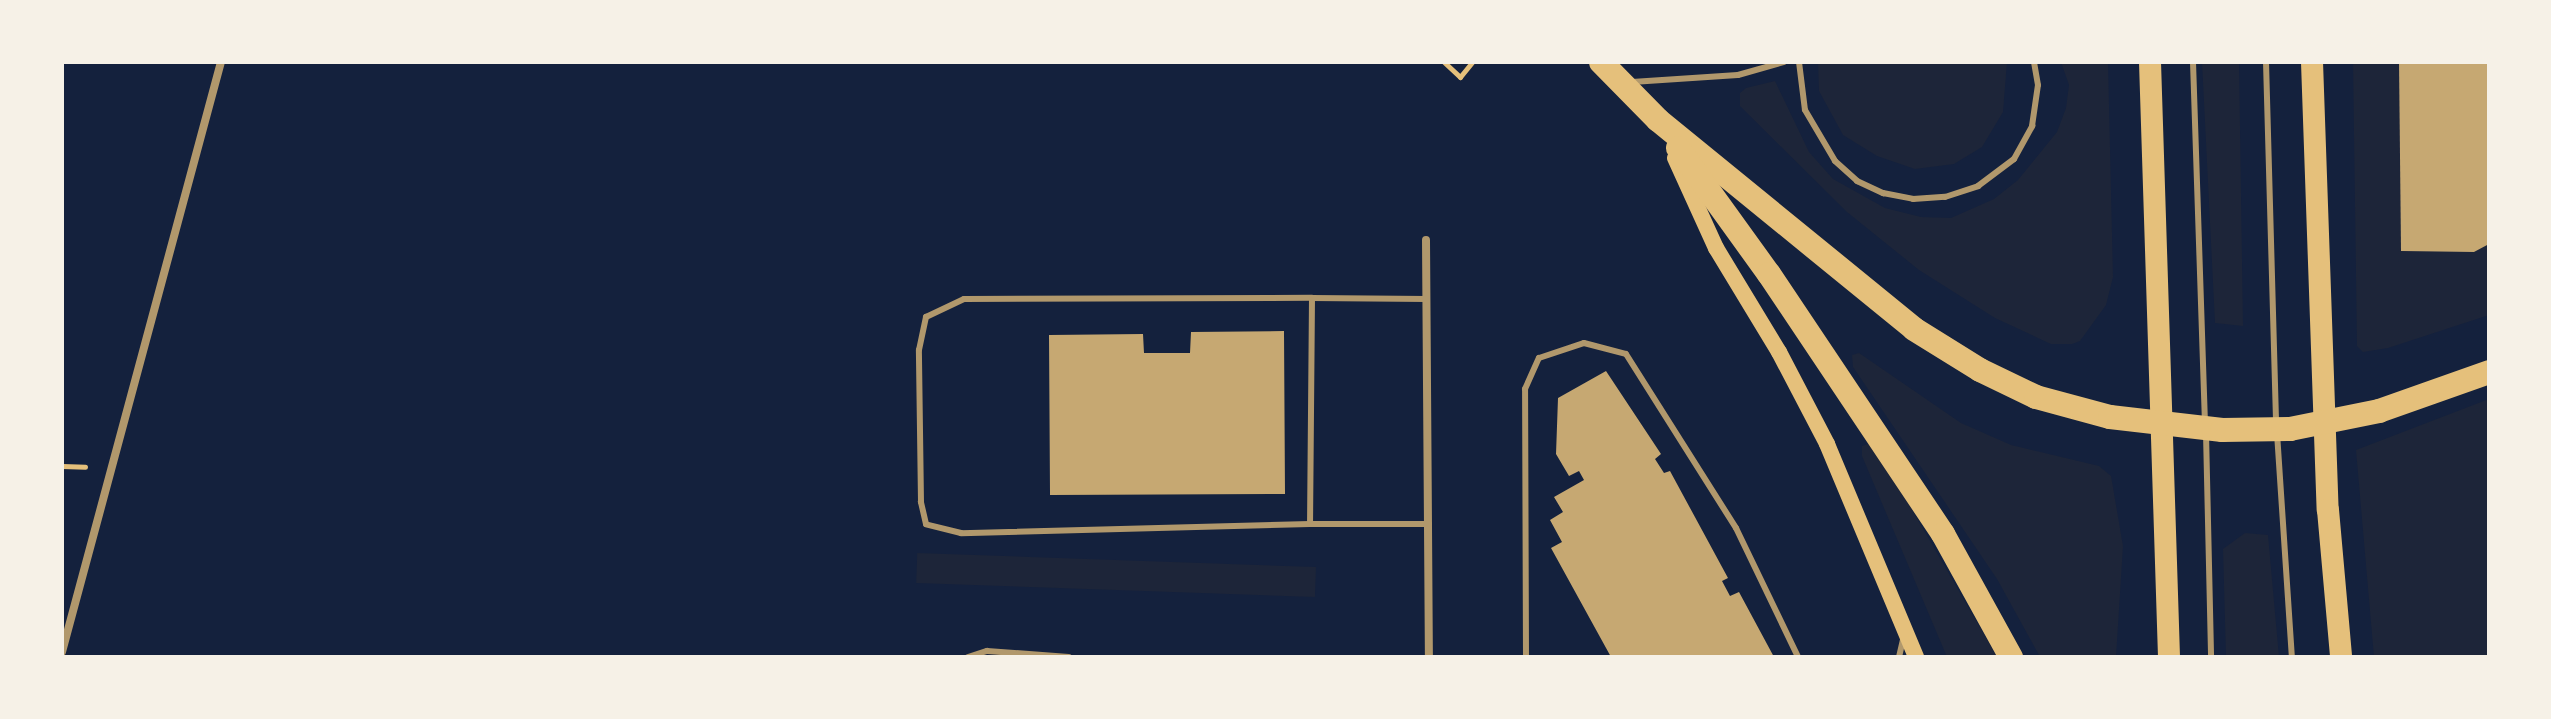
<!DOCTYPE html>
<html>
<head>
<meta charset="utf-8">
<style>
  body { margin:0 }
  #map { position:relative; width:2551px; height:719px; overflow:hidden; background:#14213d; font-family:Lato,sans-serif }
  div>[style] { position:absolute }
  .green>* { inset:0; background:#1d2539; transform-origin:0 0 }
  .building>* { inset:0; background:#c6a872 }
  .path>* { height:5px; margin:-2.5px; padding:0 2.5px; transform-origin:2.5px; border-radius:2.5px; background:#e5c07b }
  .service>* { height:6px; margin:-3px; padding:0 3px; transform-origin:3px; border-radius:3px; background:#b1986c }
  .minor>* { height:8px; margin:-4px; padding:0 4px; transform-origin:4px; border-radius:4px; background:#b1986c }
  .secondary>* { height:16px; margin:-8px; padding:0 8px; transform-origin:8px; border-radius:8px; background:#e5c07b }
  .trunk>* { height:22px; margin:-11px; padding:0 11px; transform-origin:11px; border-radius:11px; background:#e5c07b }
  .motorway>* { height:24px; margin:-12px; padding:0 12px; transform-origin:12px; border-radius:12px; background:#e5c07b }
  span { translate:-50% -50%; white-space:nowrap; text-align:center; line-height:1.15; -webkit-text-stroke:8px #f6f1e7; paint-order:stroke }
  .frame { position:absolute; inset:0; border:64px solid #f6f1e7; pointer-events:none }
</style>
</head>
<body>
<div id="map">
  <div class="green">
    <i style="clip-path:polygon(1818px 62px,2007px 62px,2003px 112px,1982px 147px,1954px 164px,1915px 169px,1877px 156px,1843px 135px,1819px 91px)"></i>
    <i style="clip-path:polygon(2061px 62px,2108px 62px,2113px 277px,2106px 305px,2080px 341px,2072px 344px,2051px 344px,1995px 318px,1919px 270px,1847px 212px,1740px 106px,1740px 93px,1746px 88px,1775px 81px,1809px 152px,1833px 179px,1885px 208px,1921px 217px,1951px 218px,1994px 199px,2018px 180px,2057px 132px,2066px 108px,2069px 85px)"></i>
    <i style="clip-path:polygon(2202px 62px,2239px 62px,2243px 326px,2215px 323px)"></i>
    <i style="clip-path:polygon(2353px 62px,2399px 62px,2401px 251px,2474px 252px,2489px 244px,2489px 315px,2388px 348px,2363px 352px,2357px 346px)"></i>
    <i style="clip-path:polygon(1859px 353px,1961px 423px,2011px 445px,2099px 466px,2111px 476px,2123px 546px,2116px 657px,2040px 657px,1997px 579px,1853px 367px,1852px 355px)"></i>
    <i style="clip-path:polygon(2489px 399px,2489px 657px,2374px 657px,2356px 450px)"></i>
    <i style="clip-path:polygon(1868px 444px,1877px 449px,1997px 657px,1947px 657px,1862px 456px,1862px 446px)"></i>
    <i style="clip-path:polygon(2245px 533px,2268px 535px,2279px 657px,2226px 657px,2223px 549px)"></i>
    <i style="left:1316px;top:567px;width:30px;height:399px;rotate:92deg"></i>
  </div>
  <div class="building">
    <i style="clip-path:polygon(2399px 62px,2489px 62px,2489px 244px,2474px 252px,2401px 251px)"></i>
    <i style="clip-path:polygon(1284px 331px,1285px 494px,1050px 495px,1049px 335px,1143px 334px,1144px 353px,1190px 353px,1191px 332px)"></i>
    <i style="clip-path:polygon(1606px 371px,1661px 454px,1655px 459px,1664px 473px,1670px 471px,1728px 578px,1722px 581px,1730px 596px,1739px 592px,1774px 657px,1611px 657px,1551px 548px,1562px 542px,1550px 520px,1563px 512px,1554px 497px,1584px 480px,1579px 471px,1569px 476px,1556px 454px,1558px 398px)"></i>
  </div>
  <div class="path">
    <i style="left:1444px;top:62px;width:22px;rotate:43deg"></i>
    <i style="left:1460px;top:77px;width:19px;rotate:-51deg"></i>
    <i style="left:62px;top:466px;width:23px;rotate:2deg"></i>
  </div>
  <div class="service">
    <i style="left:1799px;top:62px;width:48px;rotate:82.9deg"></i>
    <i style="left:1805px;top:110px;width:59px;rotate:59.5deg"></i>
    <i style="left:1835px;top:161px;width:30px;rotate:42deg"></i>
    <i style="left:1857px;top:181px;width:29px;rotate:25deg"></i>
    <i style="left:1883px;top:193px;width:31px;rotate:11deg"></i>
    <i style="left:1913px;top:199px;width:32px;rotate:-4deg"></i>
    <i style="left:1945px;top:197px;width:35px;rotate:-18deg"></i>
    <i style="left:1978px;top:186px;width:45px;rotate:-36.9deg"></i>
    <i style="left:2014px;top:159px;width:38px;rotate:-61deg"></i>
    <i style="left:2032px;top:126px;width:41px;rotate:-81.7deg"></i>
    <i style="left:2038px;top:85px;width:23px;rotate:-100deg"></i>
    <i style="left:2193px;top:62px;width:359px;rotate:88.1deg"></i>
    <i style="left:2266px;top:62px;width:360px;rotate:88.4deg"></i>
    <i style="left:1632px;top:82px;width:106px;rotate:-3.8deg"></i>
    <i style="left:1738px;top:75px;width:48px;rotate:-15.8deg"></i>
    <i style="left:1312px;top:298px;width:226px;rotate:90.5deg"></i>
    <i style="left:1310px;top:524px;width:349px;rotate:178.5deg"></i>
    <i style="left:961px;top:533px;width:36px;rotate:-166deg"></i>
    <i style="left:926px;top:524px;width:23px;rotate:-103deg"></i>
    <i style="left:921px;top:502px;width:152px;rotate:-90.8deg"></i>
    <i style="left:919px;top:350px;width:34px;rotate:-78deg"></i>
    <i style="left:926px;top:317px;width:42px;rotate:-25.3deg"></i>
    <i style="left:964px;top:299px;width:348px;rotate:-0.2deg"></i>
    <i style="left:1312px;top:298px;width:115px;rotate:0.5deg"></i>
    <i style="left:2206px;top:433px;width:224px;rotate:88.7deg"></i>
    <i style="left:2277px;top:433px;width:225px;rotate:86.2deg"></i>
    <i style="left:1310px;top:524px;width:119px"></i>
    <i style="left:968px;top:657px;width:20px;rotate:-18deg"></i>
    <i style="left:987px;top:651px;width:82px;rotate:4.2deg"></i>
    <i style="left:1526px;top:657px;width:268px;rotate:-90.2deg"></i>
    <i style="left:1525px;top:389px;width:34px;rotate:-66deg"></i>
    <i style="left:1539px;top:358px;width:47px;rotate:-18.4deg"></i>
    <i style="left:1584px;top:343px;width:43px;rotate:14.7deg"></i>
    <i style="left:1626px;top:354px;width:206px;rotate:57.7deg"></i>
    <i style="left:1736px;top:528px;width:143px;rotate:64.3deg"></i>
    <i style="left:1899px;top:657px;width:18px;rotate:-77deg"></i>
  </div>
  <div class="minor">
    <i style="left:1426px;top:240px;width:417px;rotate:89.6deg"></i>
    <i style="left:62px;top:652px;width:611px;rotate:-74.92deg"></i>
  </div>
  <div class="secondary">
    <i style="left:1675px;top:158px;width:99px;rotate:65.5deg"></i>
    <i style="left:1716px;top:248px;width:122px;rotate:58.8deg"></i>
    <i style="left:1779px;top:352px;width:104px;rotate:62.4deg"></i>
    <i style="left:1827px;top:444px;width:231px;rotate:67.3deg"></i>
  </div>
  <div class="trunk">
    <i style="left:2150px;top:62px;width:595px;rotate:88.17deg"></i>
    <i style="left:2312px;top:62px;width:448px;rotate:88deg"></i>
    <i style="left:2328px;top:510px;width:148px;rotate:84.9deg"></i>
  </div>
  <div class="motorway">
    <i style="left:1601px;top:62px;width:81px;rotate:45.5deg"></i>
    <i style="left:1658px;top:120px;width:330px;rotate:39.2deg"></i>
    <i style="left:1914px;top:329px;width:78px;rotate:31.8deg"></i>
    <i style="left:1980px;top:370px;width:62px;rotate:25.7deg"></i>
    <i style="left:2036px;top:397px;width:77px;rotate:15.1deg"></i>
    <i style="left:2110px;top:417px;width:113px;rotate:6.6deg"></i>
    <i style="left:2222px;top:430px;width:68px;rotate:-0.8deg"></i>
    <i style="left:2290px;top:429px;width:91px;rotate:-11.4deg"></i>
    <i style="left:2379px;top:411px;width:117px;rotate:-19.5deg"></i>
    <i style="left:1678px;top:148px;width:155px;rotate:54.2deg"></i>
    <i style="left:1769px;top:274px;width:313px;rotate:56.2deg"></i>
    <i style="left:1943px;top:534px;width:141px;rotate:61.1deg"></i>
  </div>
  <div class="frame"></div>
</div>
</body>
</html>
